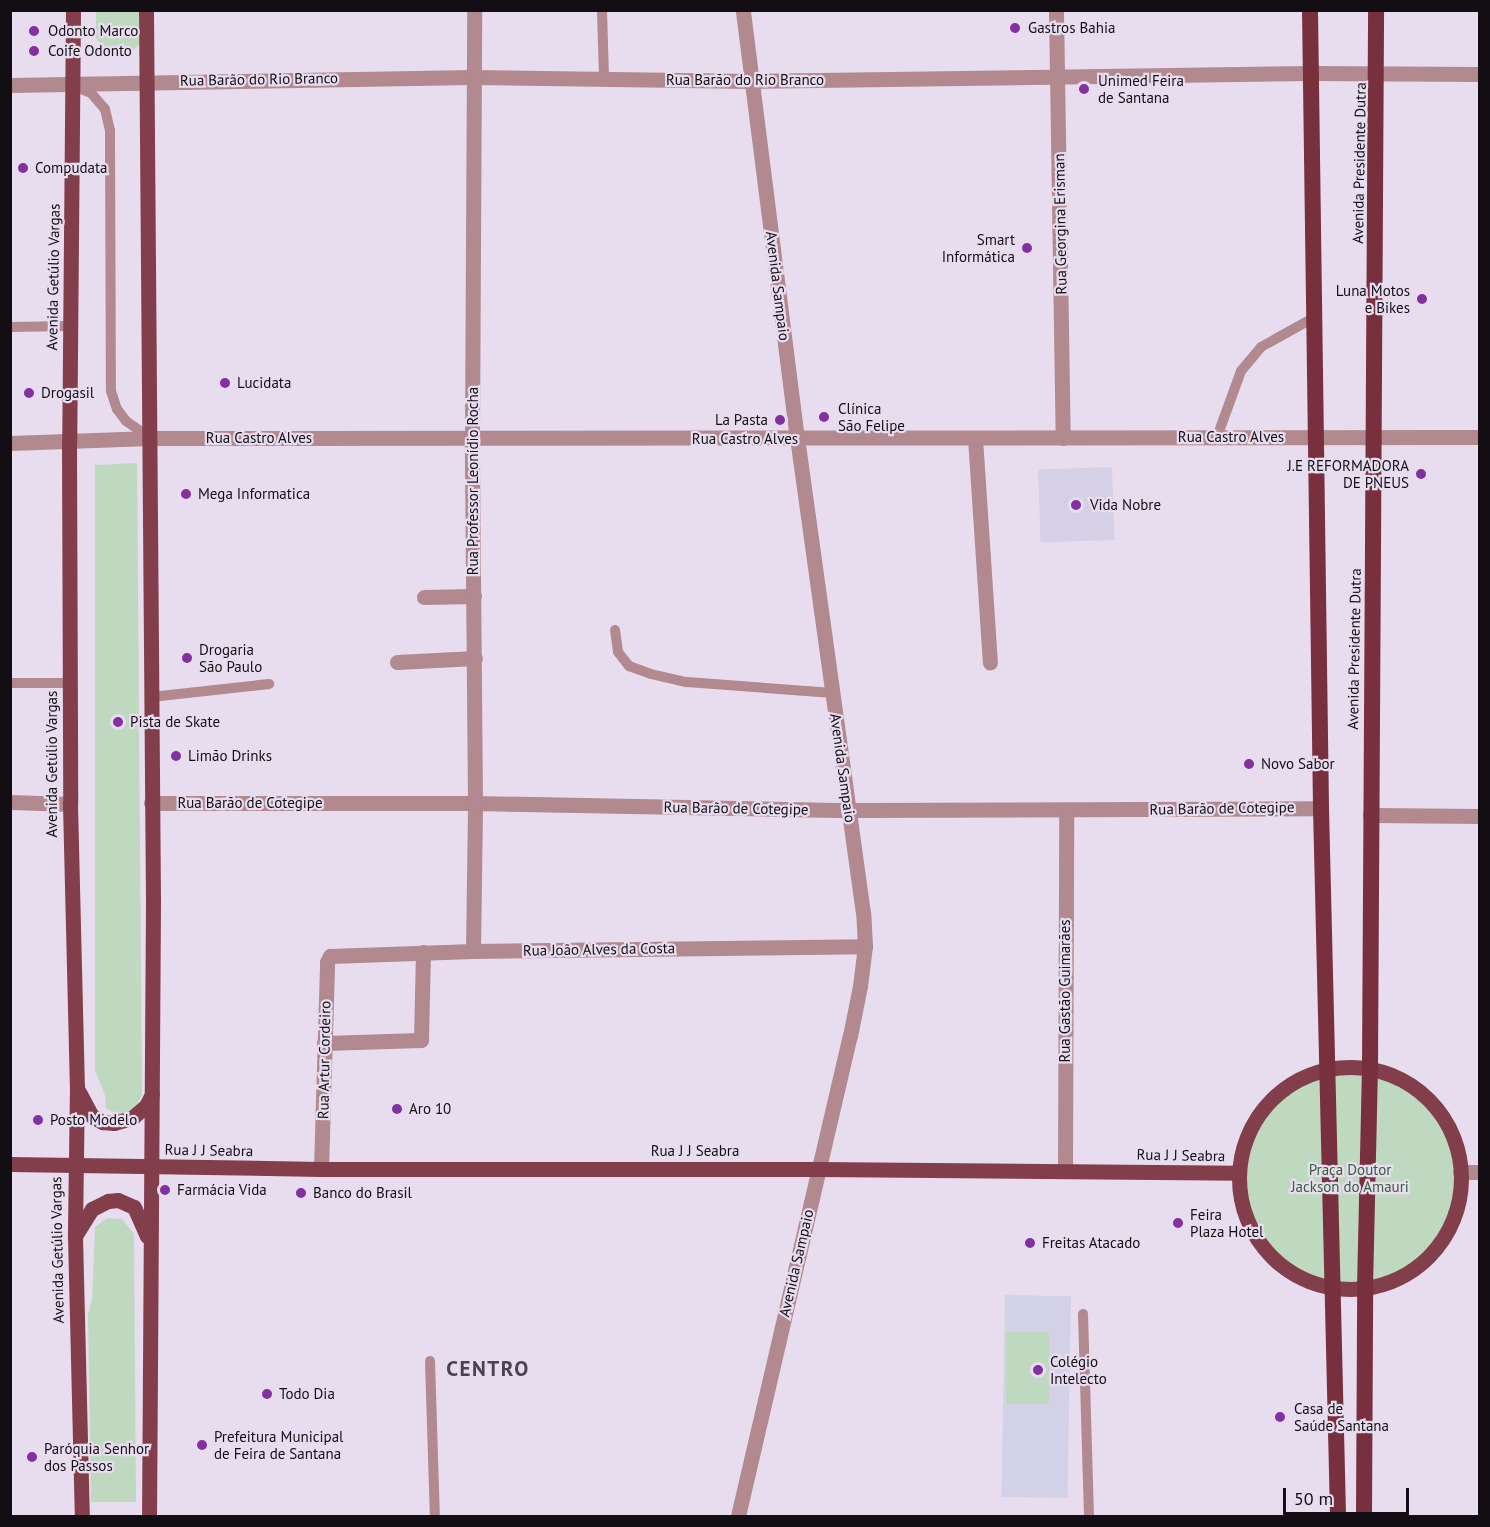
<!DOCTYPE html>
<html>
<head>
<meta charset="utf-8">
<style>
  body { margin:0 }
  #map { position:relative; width:1490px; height:1527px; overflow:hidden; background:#e7ddef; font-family:"PT Sans",sans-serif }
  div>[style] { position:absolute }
  .education>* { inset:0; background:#d3d1e7; transform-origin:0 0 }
  .medical>* { inset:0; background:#d5d0e6; transform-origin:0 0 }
  .green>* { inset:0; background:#bfd8c0; transform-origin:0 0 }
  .round { border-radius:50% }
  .service>* { height:10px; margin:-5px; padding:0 5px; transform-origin:5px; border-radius:5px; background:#b1898e }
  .minor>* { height:15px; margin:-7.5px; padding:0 7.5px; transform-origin:7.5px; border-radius:7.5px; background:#b1898e }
  .tertiary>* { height:15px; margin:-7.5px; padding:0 7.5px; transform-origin:7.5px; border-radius:7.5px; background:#b1898e }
  .primary>* { height:15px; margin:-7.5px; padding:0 7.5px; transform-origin:7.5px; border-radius:7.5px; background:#823e4a }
  .primary>.ring { margin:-7.5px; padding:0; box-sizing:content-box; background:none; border:15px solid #823e4a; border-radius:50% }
  .trunk>* { height:16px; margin:-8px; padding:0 8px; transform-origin:8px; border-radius:8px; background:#782f3e }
  .dots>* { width:16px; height:16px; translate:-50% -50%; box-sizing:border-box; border:3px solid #e7ddef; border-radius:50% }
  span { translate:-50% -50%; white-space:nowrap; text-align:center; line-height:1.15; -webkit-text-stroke:4.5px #e7ddef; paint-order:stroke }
  .poi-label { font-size:15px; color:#120e14 }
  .left { translate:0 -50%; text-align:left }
  .right { translate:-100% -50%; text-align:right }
  .street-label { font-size:15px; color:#120e14 }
  .park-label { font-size:15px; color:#34613a }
  .district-label { font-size:21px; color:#4b4251; font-weight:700; letter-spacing:1.5px }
  .frame { position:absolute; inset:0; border:12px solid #120e14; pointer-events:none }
  .scale { position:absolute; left:1283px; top:1488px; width:126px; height:27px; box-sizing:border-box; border:3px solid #120e14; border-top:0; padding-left:8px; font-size:18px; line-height:21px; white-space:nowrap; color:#120e14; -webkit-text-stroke:4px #e7ddef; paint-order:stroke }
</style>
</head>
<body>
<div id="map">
  <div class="education">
    <i style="left:1005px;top:1295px;width:66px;height:202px;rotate:1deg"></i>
  </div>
  <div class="medical">
    <i style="left:1112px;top:467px;width:73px;height:74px;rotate:88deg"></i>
  </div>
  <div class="green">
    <i style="clip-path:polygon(96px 11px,139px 11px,139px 45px,133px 50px,119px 54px,105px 50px,96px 38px)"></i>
    <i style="clip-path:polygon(137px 463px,142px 1095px,134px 1110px,117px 1115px,106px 1108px,105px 1095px,95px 1070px,95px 465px)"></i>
    <i class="round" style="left:1239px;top:1067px;width:222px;height:222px"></i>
    <i style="clip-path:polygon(107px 1218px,122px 1219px,134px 1234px,136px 1502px,91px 1502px,88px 1314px,92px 1299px,95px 1227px)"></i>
    <i style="left:1006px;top:1332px;width:43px;height:72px"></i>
  </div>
  <div class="service">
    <i style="left:602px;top:10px;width:69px;rotate:88.3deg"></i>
    <i style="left:74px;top:86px;width:18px;rotate:22deg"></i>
    <i style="left:91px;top:93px;width:21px;rotate:49deg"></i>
    <i style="left:105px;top:109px;width:23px;rotate:77deg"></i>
    <i style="left:110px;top:131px;width:260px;rotate:89.8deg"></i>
    <i style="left:111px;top:391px;width:19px;rotate:72deg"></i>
    <i style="left:117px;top:409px;width:15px;rotate:53deg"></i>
    <i style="left:126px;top:421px;width:29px;rotate:35deg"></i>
    <i style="left:10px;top:327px;width:60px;rotate:-1deg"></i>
    <i style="left:1217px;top:437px;width:70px;rotate:-70deg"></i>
    <i style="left:1241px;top:371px;width:31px;rotate:-50deg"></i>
    <i style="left:1261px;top:347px;width:62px;rotate:-29.1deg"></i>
    <i style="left:615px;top:630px;width:22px;rotate:82deg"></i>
    <i style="left:618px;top:652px;width:18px;rotate:52deg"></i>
    <i style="left:629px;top:666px;width:23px;rotate:20deg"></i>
    <i style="left:651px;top:674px;width:37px;rotate:13deg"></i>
    <i style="left:687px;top:682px;width:146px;rotate:4.3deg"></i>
    <i style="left:10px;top:683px;width:59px"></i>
    <i style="left:151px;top:697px;width:119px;rotate:-6.3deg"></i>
    <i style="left:1083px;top:1314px;width:202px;rotate:88.3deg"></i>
    <i style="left:430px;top:1361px;width:155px;rotate:88.2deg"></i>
  </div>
  <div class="minor">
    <i style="left:975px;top:438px;width:225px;rotate:86.2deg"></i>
    <i style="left:424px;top:597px;width:50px;rotate:-1.1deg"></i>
    <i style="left:397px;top:662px;width:78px;rotate:-2.9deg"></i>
    <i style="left:324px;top:1043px;width:97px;rotate:-1.8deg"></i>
    <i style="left:421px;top:1040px;width:88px;rotate:-88.7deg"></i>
    <i style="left:1460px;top:1172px;width:20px"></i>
  </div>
  <div class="tertiary">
    <i style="left:1056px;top:10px;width:428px;rotate:89.1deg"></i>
    <i style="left:10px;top:85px;width:463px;rotate:-1deg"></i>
    <i style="left:473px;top:77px;width:279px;rotate:0.8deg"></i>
    <i style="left:752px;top:81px;width:559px;rotate:-0.82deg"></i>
    <i style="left:1311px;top:73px;width:169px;rotate:0.3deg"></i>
    <i style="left:10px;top:443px;width:141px;rotate:-2deg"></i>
    <i style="left:151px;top:438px;width:1329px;rotate:-0.04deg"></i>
    <i style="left:10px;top:802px;width:60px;rotate:1.9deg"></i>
    <i style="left:151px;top:803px;width:324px"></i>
    <i style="left:475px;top:803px;width:374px;rotate:1.1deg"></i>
    <i style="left:849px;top:810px;width:472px;rotate:-0.2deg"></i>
    <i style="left:1370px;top:815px;width:110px;rotate:0.5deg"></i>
    <i style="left:473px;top:951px;width:148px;rotate:-89.2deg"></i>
    <i style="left:475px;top:803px;width:366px;rotate:-90.5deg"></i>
    <i style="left:472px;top:437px;width:427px;rotate:-89.7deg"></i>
    <i style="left:321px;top:1169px;width:207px;rotate:-88.3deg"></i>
    <i style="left:327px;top:962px;width:7px;rotate:-63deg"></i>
    <i style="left:330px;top:956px;width:143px;rotate:-2deg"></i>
    <i style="left:473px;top:951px;width:392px;rotate:-0.7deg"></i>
    <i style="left:1065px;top:1171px;width:361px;rotate:-89.8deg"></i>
    <i style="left:738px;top:1516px;width:493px;rotate:-76.9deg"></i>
    <i style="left:850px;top:1036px;width:51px;rotate:-78.7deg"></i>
    <i style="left:860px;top:986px;width:40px;rotate:-82.9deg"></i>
    <i style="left:865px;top:946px;width:33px;rotate:-93deg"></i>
    <i style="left:863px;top:913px;width:479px;rotate:-97.9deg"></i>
    <i style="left:797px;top:439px;width:432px;rotate:-97.2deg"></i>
  </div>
  <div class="primary">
    <i style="left:73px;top:10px;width:433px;rotate:90.5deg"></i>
    <i style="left:69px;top:443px;width:361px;rotate:89.8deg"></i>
    <i style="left:70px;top:804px;width:282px;rotate:88.6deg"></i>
    <i style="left:77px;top:1086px;width:150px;rotate:90.8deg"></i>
    <i style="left:75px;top:1236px;width:280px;rotate:88.6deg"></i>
    <i style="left:146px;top:10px;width:892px;rotate:89.55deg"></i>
    <i style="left:153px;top:902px;width:614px;rotate:90.37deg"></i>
    <i class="ring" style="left:1239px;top:1067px;width:207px;height:207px"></i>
    <i style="left:79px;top:1092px;width:27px;rotate:62deg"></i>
    <i style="left:92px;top:1116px;width:12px;rotate:31deg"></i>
    <i style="left:102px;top:1122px;width:12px;rotate:5deg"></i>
    <i style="left:114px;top:1123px;width:19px;rotate:-16deg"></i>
    <i style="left:132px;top:1118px;width:18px;rotate:-41deg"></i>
    <i style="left:146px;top:1106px;width:13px;rotate:-63deg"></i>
    <i style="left:10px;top:1164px;width:311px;rotate:0.9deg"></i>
    <i style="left:321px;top:1169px;width:496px"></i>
    <i style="left:817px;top:1169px;width:422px;rotate:0.5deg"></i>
    <i style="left:75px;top:1236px;width:32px;rotate:-58deg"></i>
    <i style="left:92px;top:1209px;width:18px;rotate:-27deg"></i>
    <i style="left:108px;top:1201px;width:10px;rotate:-6deg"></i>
    <i style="left:118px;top:1200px;width:17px;rotate:24deg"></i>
    <i style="left:134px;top:1207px;width:32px;rotate:66deg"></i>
  </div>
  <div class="trunk">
    <i style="left:1310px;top:10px;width:798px;rotate:89.21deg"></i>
    <i style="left:1321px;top:808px;width:708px;rotate:88.62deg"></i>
    <i style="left:1364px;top:1516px;width:228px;rotate:-89.7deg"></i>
    <i style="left:1365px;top:1288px;width:221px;rotate:-88.7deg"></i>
    <i style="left:1370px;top:1067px;width:1057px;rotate:-89.67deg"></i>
  </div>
  <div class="dots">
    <i style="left:1015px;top:28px;background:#8330a0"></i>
    <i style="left:34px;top:31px;background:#8330a0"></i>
    <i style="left:34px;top:51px;background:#8330a0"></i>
    <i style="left:1084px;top:89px;background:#8330a0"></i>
    <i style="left:23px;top:168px;background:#8330a0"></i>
    <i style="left:1027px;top:248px;background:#8330a0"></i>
    <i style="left:1422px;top:299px;background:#8330a0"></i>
    <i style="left:225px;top:383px;background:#8330a0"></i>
    <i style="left:29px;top:393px;background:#8330a0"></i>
    <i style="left:824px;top:417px;background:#8330a0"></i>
    <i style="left:780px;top:420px;background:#8330a0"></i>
    <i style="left:1421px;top:474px;background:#8330a0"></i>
    <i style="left:186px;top:494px;background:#8330a0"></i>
    <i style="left:1076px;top:505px;background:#8330a0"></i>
    <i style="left:187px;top:658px;background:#8330a0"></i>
    <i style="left:118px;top:722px;background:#8330a0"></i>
    <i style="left:176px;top:756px;background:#8330a0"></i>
    <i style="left:1249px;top:764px;background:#8330a0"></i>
    <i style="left:397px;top:1109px;background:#8330a0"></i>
    <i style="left:38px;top:1120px;background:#8330a0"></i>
    <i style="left:165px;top:1190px;background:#8330a0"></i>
    <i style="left:301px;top:1193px;background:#8330a0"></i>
    <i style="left:1178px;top:1223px;background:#8330a0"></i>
    <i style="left:1030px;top:1243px;background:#8330a0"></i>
    <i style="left:1038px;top:1370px;background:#8330a0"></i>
    <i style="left:267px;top:1394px;background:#8330a0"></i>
    <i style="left:1280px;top:1417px;background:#8330a0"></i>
    <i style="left:202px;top:1445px;background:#8330a0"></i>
    <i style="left:32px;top:1457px;background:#8330a0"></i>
  </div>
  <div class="poi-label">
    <span class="left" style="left:1028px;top:28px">Gastros Bahia</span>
    <span class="left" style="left:48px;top:31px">Odonto Marco</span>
    <span class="left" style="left:48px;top:51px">Coife Odonto</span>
    <span class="left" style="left:1098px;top:89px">Unimed Feira<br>de Santana</span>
    <span class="left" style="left:35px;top:168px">Compudata</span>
    <span class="right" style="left:1015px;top:248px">Smart<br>Informática</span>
    <span class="right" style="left:1410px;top:299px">Luna Motos<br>e Bikes</span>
    <span class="left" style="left:237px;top:383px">Lucidata</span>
    <span class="left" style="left:41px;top:393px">Drogasil</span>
    <span class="left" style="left:838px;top:417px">Clínica<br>São Felipe</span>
    <span class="right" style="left:768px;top:420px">La Pasta</span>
    <span class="right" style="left:1409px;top:474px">J.E REFORMADORA<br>DE PNEUS</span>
    <span class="left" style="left:198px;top:494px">Mega Informatica</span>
    <span class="left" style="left:1090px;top:505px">Vida Nobre</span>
    <span class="left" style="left:199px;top:658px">Drogaria<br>São Paulo</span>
    <span class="left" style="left:130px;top:722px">Pista de Skate</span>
    <span class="left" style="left:188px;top:756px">Limão Drinks</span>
    <span class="left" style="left:1261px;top:764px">Novo Sabor</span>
    <span class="left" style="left:409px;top:1109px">Aro 10</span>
    <span class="left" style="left:50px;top:1120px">Posto Modelo</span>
    <span class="left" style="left:177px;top:1190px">Farmácia Vida</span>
    <span class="left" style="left:313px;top:1193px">Banco do Brasil</span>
    <span class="left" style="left:1190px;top:1223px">Feira<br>Plaza Hotel</span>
    <span class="left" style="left:1042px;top:1243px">Freitas Atacado</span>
    <span class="left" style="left:1050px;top:1370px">Colégio<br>Intelecto</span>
    <span class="left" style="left:279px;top:1394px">Todo Dia</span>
    <span class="left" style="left:1294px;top:1417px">Casa de<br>Saúde Santana</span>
    <span class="left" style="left:214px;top:1445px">Prefeitura Municipal<br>de Feira de Santana</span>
    <span class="left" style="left:44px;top:1457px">Paróquia Senhor<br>dos Passos</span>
  </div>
  <div class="street-label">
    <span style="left:259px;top:79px;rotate:-1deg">Rua Barão do Rio Branco</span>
    <span style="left:745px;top:80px">Rua Barão do Rio Branco</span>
    <span style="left:1359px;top:163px;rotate:-89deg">Avenida Presidente Dutra</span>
    <span style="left:1060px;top:224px;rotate:-91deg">Rua Georgina Erisman</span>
    <span style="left:53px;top:277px;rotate:-89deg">Avenida Getúlio Vargas</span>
    <span style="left:778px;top:286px;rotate:83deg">Avenida Sampaio</span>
    <span style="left:1231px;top:437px">Rua Castro Alves</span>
    <span style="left:259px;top:438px">Rua Castro Alves</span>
    <span style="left:745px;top:439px">Rua Castro Alves</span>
    <span style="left:473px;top:481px;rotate:-90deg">Rua Professor Leonídio Rocha</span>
    <span style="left:1354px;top:649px;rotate:-89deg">Avenida Presidente Dutra</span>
    <span style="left:52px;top:764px;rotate:-90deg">Avenida Getúlio Vargas</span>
    <span style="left:843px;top:768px;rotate:82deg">Avenida Sampaio</span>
    <span style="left:250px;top:803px">Rua Barão de Cotegipe</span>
    <span style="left:736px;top:808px;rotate:1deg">Rua Barão de Cotegipe</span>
    <span style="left:1222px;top:808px;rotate:-1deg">Rua Barão de Cotegipe</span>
    <span style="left:599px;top:949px;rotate:-1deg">Rua João Alves da Costa</span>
    <span style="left:1065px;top:991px;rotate:-90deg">Rua Gastão Guimarães</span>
    <span style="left:324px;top:1060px;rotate:-89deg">Rua Artur Cordeiro</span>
    <span style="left:209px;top:1150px;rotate:1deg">Rua J J Seabra</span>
    <span style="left:695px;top:1151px">Rua J J Seabra</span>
    <span style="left:1181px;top:1155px;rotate:1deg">Rua J J Seabra</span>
    <span style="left:57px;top:1250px;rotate:-91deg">Avenida Getúlio Vargas</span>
    <span style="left:796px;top:1263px;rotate:-77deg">Avenida Sampaio</span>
  </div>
  <div class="park-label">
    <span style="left:1350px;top:1178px">Praça Doutor<br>Jackson do Amauri</span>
  </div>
  <div class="district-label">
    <span style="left:488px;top:1369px">CENTRO</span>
  </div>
  <div class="frame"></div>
  <div class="scale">50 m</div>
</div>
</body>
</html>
